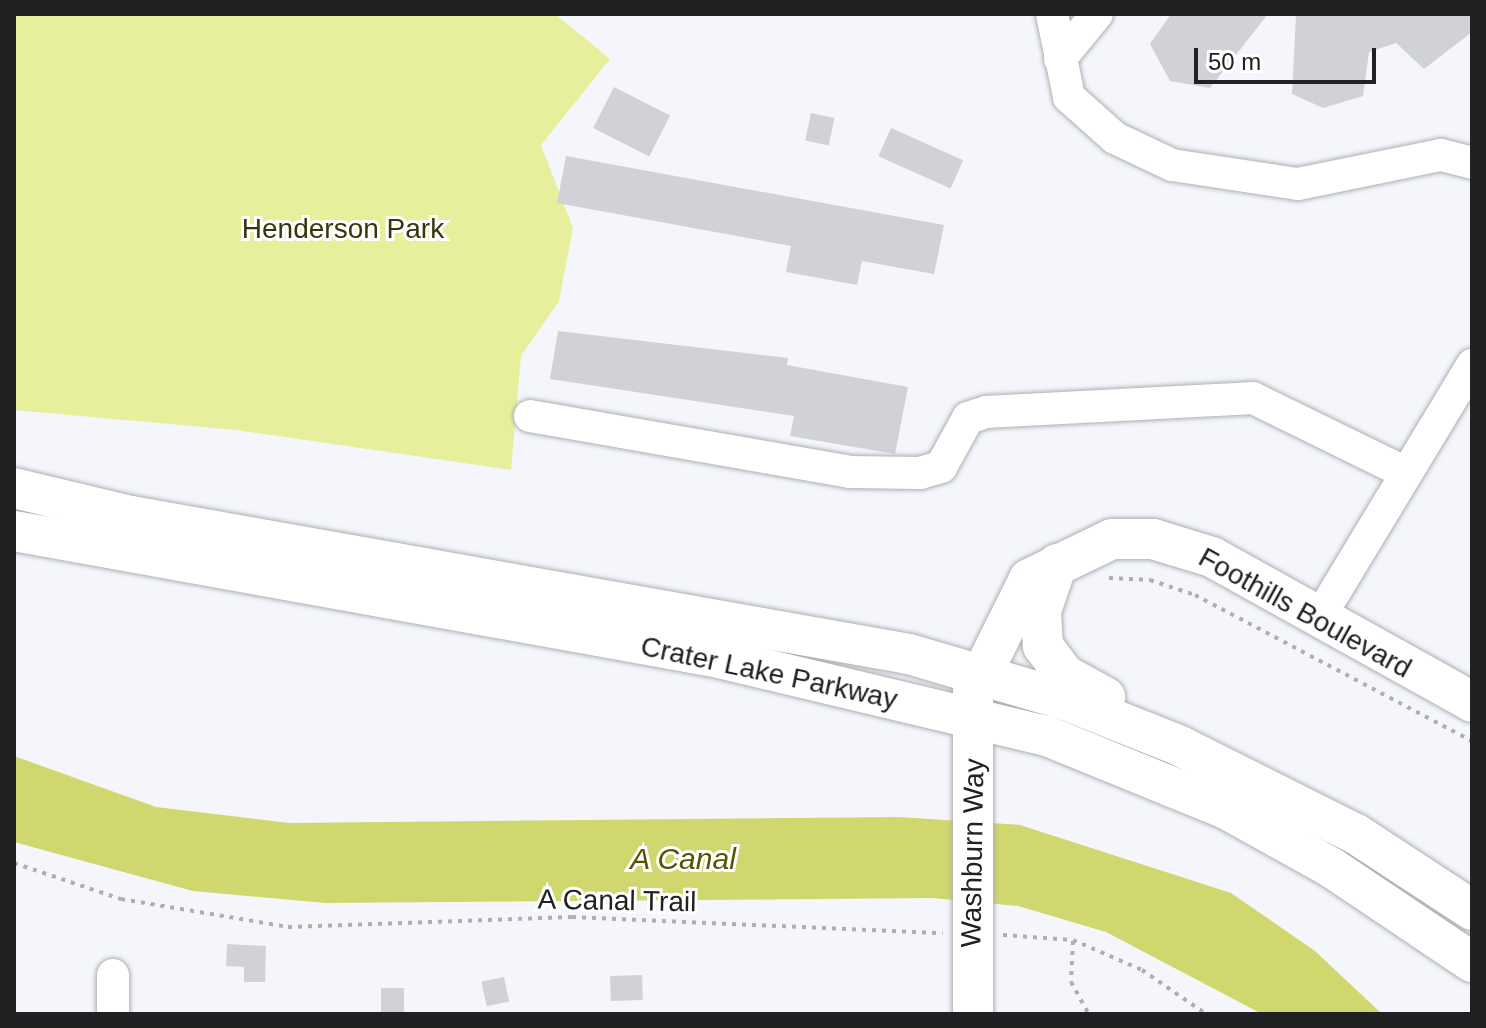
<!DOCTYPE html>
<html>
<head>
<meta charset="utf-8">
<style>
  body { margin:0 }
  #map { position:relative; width:1486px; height:1028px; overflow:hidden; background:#f4f6fb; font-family:Helvetica,sans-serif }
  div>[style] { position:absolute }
  .green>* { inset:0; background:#e8ef9c }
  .water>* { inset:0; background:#d0d76e }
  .building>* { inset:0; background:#d0d2d7; transform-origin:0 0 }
  .path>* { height:4px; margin-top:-2px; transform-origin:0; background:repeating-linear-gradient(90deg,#adafb3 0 4px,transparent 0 10px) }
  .roads { filter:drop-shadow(0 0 2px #acafb3) drop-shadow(0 0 2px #acafb3) }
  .minor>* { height:32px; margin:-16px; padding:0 16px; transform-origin:16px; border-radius:16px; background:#fff }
  .major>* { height:40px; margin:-20px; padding:0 20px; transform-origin:20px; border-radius:20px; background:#fff }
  span { translate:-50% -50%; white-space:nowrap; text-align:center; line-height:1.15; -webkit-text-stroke:6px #fff; paint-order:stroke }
  .park-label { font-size:28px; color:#35370a }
  .street-label { font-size:28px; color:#202122 }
  .water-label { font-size:30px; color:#525501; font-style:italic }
  .frame { position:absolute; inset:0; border:16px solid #202122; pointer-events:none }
  .scale { position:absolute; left:1194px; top:48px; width:182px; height:36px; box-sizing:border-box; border:4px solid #202122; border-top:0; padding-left:10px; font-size:24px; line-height:28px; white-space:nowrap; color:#202122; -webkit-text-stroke:6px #fff; paint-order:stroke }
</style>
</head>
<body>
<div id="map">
  <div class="green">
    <i style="clip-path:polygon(14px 14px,555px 14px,610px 59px,541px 145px,573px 228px,559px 301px,521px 356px,511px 470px,236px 430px,14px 410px)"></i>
  </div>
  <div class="water">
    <i style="clip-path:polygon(14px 756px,156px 807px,289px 823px,899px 817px,1020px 825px,1231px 893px,1315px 951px,1382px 1014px,1262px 1014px,1106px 932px,1018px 906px,932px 898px,325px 903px,193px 891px,14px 842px)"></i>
  </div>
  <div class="building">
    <i style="clip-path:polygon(1171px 14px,1268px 14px,1210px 88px,1170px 81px,1150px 44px)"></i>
    <i style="clip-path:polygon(1296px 14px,1472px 14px,1472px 32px,1424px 69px,1396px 43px,1369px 52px,1363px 96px,1323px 108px,1292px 94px)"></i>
    <i style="left:614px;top:87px;width:63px;height:46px;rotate:27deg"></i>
    <i style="left:811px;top:113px;width:24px;height:28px;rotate:12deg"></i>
    <i style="left:891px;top:128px;width:79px;height:31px;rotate:24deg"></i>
    <i style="clip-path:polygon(566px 156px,944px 225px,934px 274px,862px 261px,857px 285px,786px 272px,791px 246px,557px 203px)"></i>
    <i style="clip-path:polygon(558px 331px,788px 358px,787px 365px,908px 387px,895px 454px,790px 436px,794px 416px,550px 379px)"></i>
    <i style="clip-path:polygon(227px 944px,266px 946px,265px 982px,244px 982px,244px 967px,226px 966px)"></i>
    <i style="left:642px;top:975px;width:25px;height:32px;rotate:88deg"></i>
    <i style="left:504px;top:977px;width:25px;height:23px;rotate:78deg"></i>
    <i style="left:404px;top:988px;width:26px;height:23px;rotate:90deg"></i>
  </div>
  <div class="path">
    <i style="left:1109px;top:578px;width:41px;rotate:2.8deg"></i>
    <i style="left:1150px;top:580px;width:47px;rotate:18.4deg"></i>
    <i style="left:1195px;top:595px;width:313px;rotate:27.8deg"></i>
    <i style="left:14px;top:863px;width:113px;rotate:18.6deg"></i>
    <i style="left:121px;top:899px;width:169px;rotate:9.5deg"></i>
    <i style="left:288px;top:927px;width:284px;rotate:-2deg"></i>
    <i style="left:572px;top:917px;width:371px;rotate:2.5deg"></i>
    <i style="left:1003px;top:935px;width:70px;rotate:4.1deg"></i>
    <i style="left:1073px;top:940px;width:75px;rotate:23.5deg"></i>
    <i style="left:1142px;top:970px;width:78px;rotate:34.5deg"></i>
    <i style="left:1073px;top:941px;width:41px;rotate:92.8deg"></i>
    <i style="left:1071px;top:982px;width:37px;rotate:61deg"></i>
  </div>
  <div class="roads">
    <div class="minor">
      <i style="left:1052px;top:14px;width:85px;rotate:78.4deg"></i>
      <i style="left:1069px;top:97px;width:62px;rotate:41.7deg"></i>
      <i style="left:1115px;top:138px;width:63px;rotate:25.3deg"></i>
      <i style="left:1172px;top:165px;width:127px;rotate:8.6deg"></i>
      <i style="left:1298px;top:184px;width:146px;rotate:-11.5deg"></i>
      <i style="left:1441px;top:155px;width:32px;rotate:14deg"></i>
      <i style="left:1060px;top:59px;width:58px;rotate:-50.6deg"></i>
      <i style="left:530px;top:416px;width:325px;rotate:9.9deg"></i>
      <i style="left:850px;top:472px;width:70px;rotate:0.8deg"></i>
      <i style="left:920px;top:473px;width:22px;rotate:-16deg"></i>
      <i style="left:941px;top:467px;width:56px;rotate:-61.1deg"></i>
      <i style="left:968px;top:418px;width:20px;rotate:-18deg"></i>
      <i style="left:987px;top:412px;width:266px;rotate:-3deg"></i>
      <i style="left:1253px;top:398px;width:168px;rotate:26.1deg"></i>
      <i style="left:1319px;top:618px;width:296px;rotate:-58.8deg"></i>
      <i style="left:113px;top:975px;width:39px;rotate:90deg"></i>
    </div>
    <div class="major">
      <i style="left:14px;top:488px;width:120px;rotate:13.5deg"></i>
      <i style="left:131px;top:516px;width:790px;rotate:10.06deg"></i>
      <i style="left:909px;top:654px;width:163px;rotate:16.4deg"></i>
      <i style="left:1065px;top:700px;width:122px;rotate:21.7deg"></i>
      <i style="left:1178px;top:745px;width:199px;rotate:26.6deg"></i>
      <i style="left:1356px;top:834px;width:139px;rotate:33.2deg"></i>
      <i style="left:14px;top:531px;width:716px;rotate:10.21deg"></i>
      <i style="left:719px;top:658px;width:337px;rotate:13.4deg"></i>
      <i style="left:1047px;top:736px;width:196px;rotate:22.2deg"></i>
      <i style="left:1228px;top:810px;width:119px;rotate:29.1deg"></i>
      <i style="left:1332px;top:868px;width:169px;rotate:33.9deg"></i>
      <i style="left:1057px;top:564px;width:50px;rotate:108.8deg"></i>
      <i style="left:1041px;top:611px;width:35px;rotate:87deg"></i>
      <i style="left:1043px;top:646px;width:36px;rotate:53deg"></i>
      <i style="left:1065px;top:675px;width:46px;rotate:28.8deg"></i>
      <i style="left:973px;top:1014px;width:322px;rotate:-90deg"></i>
      <i style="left:973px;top:692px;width:126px;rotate:-63.6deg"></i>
      <i style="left:1029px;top:579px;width:92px;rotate:-25.7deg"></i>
      <i style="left:1112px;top:539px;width:41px"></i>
      <i style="left:1153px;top:539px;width:62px;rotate:17deg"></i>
      <i style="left:1212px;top:557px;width:298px;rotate:29.1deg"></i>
    </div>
  </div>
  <div class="park-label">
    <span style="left:343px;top:229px">Henderson Park</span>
  </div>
  <div class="street-label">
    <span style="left:1305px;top:613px;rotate:29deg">Foothills Boulevard</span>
    <span style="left:769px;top:673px;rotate:12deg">Crater Lake Parkway</span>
    <span style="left:973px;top:853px;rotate:-89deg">Washburn Way</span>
    <span style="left:617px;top:901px;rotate:1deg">A Canal Trail</span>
  </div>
  <div class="water-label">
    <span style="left:683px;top:859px">A Canal</span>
  </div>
  <div class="frame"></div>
  <div class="scale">50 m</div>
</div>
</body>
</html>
